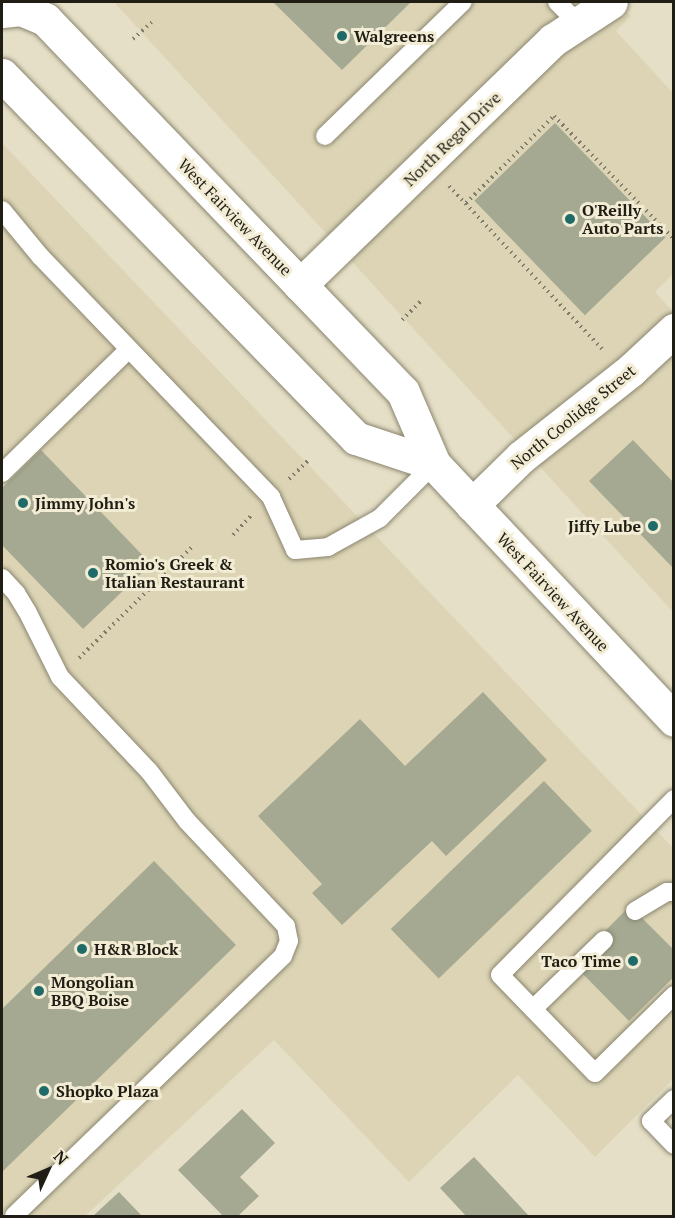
<!DOCTYPE html>
<html>
<head>
<meta charset="utf-8">
<style>
  body { margin:0 }
  #map { position:relative; width:675px; height:1218px; overflow:hidden; background:#e5dfc7; font-family:"PT Serif",serif }
  div>[style] { position:absolute }
  .built>* { inset:0; background:#dcd4b5 }
  .building>* { inset:0; background:#a5a992; transform-origin:0 0 }
  .path>* { height:4px; margin-top:-2px; transform-origin:0; background:repeating-linear-gradient(90deg,#807c6c 0 1.5px,transparent 0 6px) }
  .roads { filter:drop-shadow(0 0 2px #8a856f) drop-shadow(0 0 2px #8a856f) }
  .lane>* { height:18px; margin:-9px; padding:0 9px; transform-origin:9px; border-radius:9px; background:#fff }
  .street>* { height:33px; margin:-16.5px; padding:0 16.5px; transform-origin:16.5px; border-radius:16.5px; background:#fff }
  .primary>* { height:33px; margin:-16.5px; padding:0 16.5px; transform-origin:16.5px; border-radius:16.5px; background:#fff }
  .dots>* { width:16px; height:16px; translate:-50% -50%; box-sizing:border-box; border:3px solid #f2ecd4; border-radius:50% }
  span { translate:-50% -50%; white-space:nowrap; text-align:center; line-height:1.15; -webkit-text-stroke:6px #f2ecd4; paint-order:stroke }
  .poi-label { font-size:16px; color:#1f1d14; font-weight:700 }
  .left { translate:0 -50%; text-align:left }
  .right { translate:-100% -50%; text-align:right }
  .street-label { font-size:16px; color:#1f1d14 }
  .frame { position:absolute; inset:0; border:3px solid #1f1d14; pointer-events:none }
  .north { position:absolute; left:18px; top:1140px; width:60px; height:60px; -webkit-text-stroke:4px #f2ecd4; paint-order:stroke; rotate:46deg; font-size:16px; font-weight:700; line-height:24px; text-align:center; color:#1f1d14 }
  .north::after { content:''; display:block; margin:auto; width:21px; height:27px; background:#1f1d14; clip-path:polygon(50% 0,100% 100%,50% 72%,0 100%) }
</style>
</head>
<body>
<div id="map">
  <div class="built">
    <i style="clip-path:polygon(114px 2px,617px 2px,631px 16px,616px 31px,673px 93px,673px 274px,655px 292px,673px 312px,673px 612px)"></i>
    <i style="clip-path:polygon(2px 143px,673px 848px,673px 1079px,595px 1157px,518px 1075px,409px 1182px,274px 1040px,85px 1216px,2px 1216px)"></i>
  </div>
  <div class="building">
    <i style="clip-path:polygon(273px 2px,411px 2px,342px 70px)"></i>
    <i style="left:555px;top:123px;width:159px;height:112px;rotate:46deg"></i>
    <i style="clip-path:polygon(633px 440px,674px 483px,674px 569px,589px 481px)"></i>
    <i style="clip-path:polygon(41px 450px,151px 564px,83px 629px,2px 545px,2px 488px)"></i>
    <i style="clip-path:polygon(483px 692px,547px 760px,446px 856px,432px 841px,342px 925px,312px 893px,322px 884px,258px 816px,360px 719px,405px 766px)"></i>
    <i style="left:544px;top:781px;width:69px;height:213px;rotate:46deg"></i>
    <i style="clip-path:polygon(154px 861px,236px 945px,2px 1172px,2px 1009px)"></i>
    <i style="clip-path:polygon(630px 906px,674px 950px,674px 977px,629px 1021px,581px 972px,600px 936px)"></i>
    <i style="clip-path:polygon(242px 1109px,275px 1143px,240px 1177px,259px 1196px,238px 1216px,223px 1216px,178px 1170px)"></i>
    <i style="clip-path:polygon(474px 1157px,529px 1216px,466px 1216px,440px 1188px)"></i>
    <i style="clip-path:polygon(119px 1192px,142px 1216px,93px 1216px)"></i>
  </div>
  <div class="path">
    <i style="left:133px;top:39px;width:25px;rotate:-42deg"></i>
    <i style="left:449px;top:186px;width:224px;rotate:46.8deg"></i>
    <i style="left:466px;top:203px;width:124px;rotate:-44.7deg"></i>
    <i style="left:554px;top:116px;width:172px;rotate:45.7deg"></i>
    <i style="left:402px;top:320px;width:28px;rotate:-45deg"></i>
    <i style="left:289px;top:479px;width:28px;rotate:-44deg"></i>
    <i style="left:233px;top:535px;width:26px;rotate:-47deg"></i>
    <i style="left:79px;top:658px;width:158px;rotate:-44.5deg"></i>
  </div>
  <div class="roads">
    <div class="lane">
      <i style="left:557px;top:2px;width:31px;rotate:45deg"></i>
      <i style="left:325px;top:136px;width:192px;rotate:-44.2deg"></i>
      <i style="left:2px;top:210px;width:60px;rotate:50.4deg"></i>
      <i style="left:40px;top:256px;width:334px;rotate:46.2deg"></i>
      <i style="left:271px;top:497px;width:58px;rotate:65.6deg"></i>
      <i style="left:295px;top:550px;width:33px;rotate:-5deg"></i>
      <i style="left:328px;top:547px;width:60px;rotate:-29.1deg"></i>
      <i style="left:380px;top:518px;width:76px;rotate:-45deg"></i>
      <i style="left:2px;top:473px;width:176px;rotate:-44.3deg"></i>
      <i style="left:2px;top:578px;width:21px;rotate:47deg"></i>
      <i style="left:16px;top:593px;width:21px;rotate:59deg"></i>
      <i style="left:27px;top:611px;width:74px;rotate:63.4deg"></i>
      <i style="left:60px;top:677px;width:129px;rotate:46.6deg"></i>
      <i style="left:149px;top:771px;width:63px;rotate:52.8deg"></i>
      <i style="left:187px;top:821px;width:144px;rotate:46.7deg"></i>
      <i style="left:286px;top:926px;width:15px;rotate:79deg"></i>
      <i style="left:289px;top:941px;width:16px;rotate:112deg"></i>
      <i style="left:283px;top:956px;width:374px;rotate:136deg"></i>
      <i style="left:674px;top:799px;width:247px;rotate:134.7deg"></i>
      <i style="left:500px;top:975px;width:136px;rotate:45.9deg"></i>
      <i style="left:595px;top:1073px;width:111px;rotate:-44.6deg"></i>
      <i style="left:635px;top:911px;width:37px;rotate:-31deg"></i>
      <i style="left:667px;top:892px;width:7px"></i>
      <i style="left:533px;top:1009px;width:99px;rotate:-44.2deg"></i>
      <i style="left:674px;top:1099px;width:32px;rotate:136deg"></i>
      <i style="left:651px;top:1121px;width:33px;rotate:46deg"></i>
    </div>
    <div class="street">
      <i style="left:300px;top:285px;width:352px;rotate:-44.1deg"></i>
      <i style="left:553px;top:40px;width:69px;rotate:-33.2deg"></i>
      <i style="left:472px;top:505px;width:69px;rotate:-44.4deg"></i>
      <i style="left:521px;top:457px;width:140px;rotate:-38.3deg"></i>
      <i style="left:631px;top:370px;width:59px;rotate:-42.9deg"></i>
    </div>
    <div class="primary">
      <i style="left:2px;top:11px;width:19px;rotate:-6deg"></i>
      <i style="left:21px;top:9px;width:26px;rotate:23deg"></i>
      <i style="left:45px;top:19px;width:517px;rotate:46.18deg"></i>
      <i style="left:403px;top:392px;width:78px;rotate:66.7deg"></i>
      <i style="left:434px;top:464px;width:351px;rotate:46.8deg"></i>
      <i style="left:2px;top:75px;width:507px;rotate:45.72deg"></i>
      <i style="left:356px;top:438px;width:82px;rotate:18.4deg"></i>
    </div>
  </div>
  <div class="dots">
    <i style="left:342px;top:36px;background:#1f6b69"></i>
    <i style="left:570px;top:219px;background:#1f6b69"></i>
    <i style="left:23px;top:503px;background:#1f6b69"></i>
    <i style="left:653px;top:526px;background:#1f6b69"></i>
    <i style="left:93px;top:573px;background:#1f6b69"></i>
    <i style="left:82px;top:949px;background:#1f6b69"></i>
    <i style="left:633px;top:961px;background:#1f6b69"></i>
    <i style="left:39px;top:991px;background:#1f6b69"></i>
    <i style="left:44px;top:1091px;background:#1f6b69"></i>
  </div>
  <div class="poi-label">
    <span class="left" style="left:354px;top:36px">Walgreens</span>
    <span class="left" style="left:582px;top:219px">O'Reilly<br>Auto Parts</span>
    <span class="left" style="left:35px;top:503px">Jimmy John's</span>
    <span class="right" style="left:641px;top:526px">Jiffy Lube</span>
    <span class="left" style="left:105px;top:573px">Romio's Greek &amp;<br>Italian Restaurant</span>
    <span class="left" style="left:94px;top:949px">H&amp;R Block</span>
    <span class="right" style="left:621px;top:961px">Taco Time</span>
    <span class="left" style="left:51px;top:991px">Mongolian<br>BBQ Boise</span>
    <span class="left" style="left:56px;top:1091px">Shopko Plaza</span>
  </div>
  <div class="street-label">
    <span style="left:452px;top:139px;rotate:-44deg">North Regal Drive</span>
    <span style="left:235px;top:217px;rotate:46deg">West Fairview Avenue</span>
    <span style="left:573px;top:417px;rotate:-39deg">North Coolidge Street</span>
    <span style="left:553px;top:592px;rotate:47deg">West Fairview Avenue</span>
  </div>
  <div class="frame"></div>
  <div class="north">N</div>
</div>
</body>
</html>
